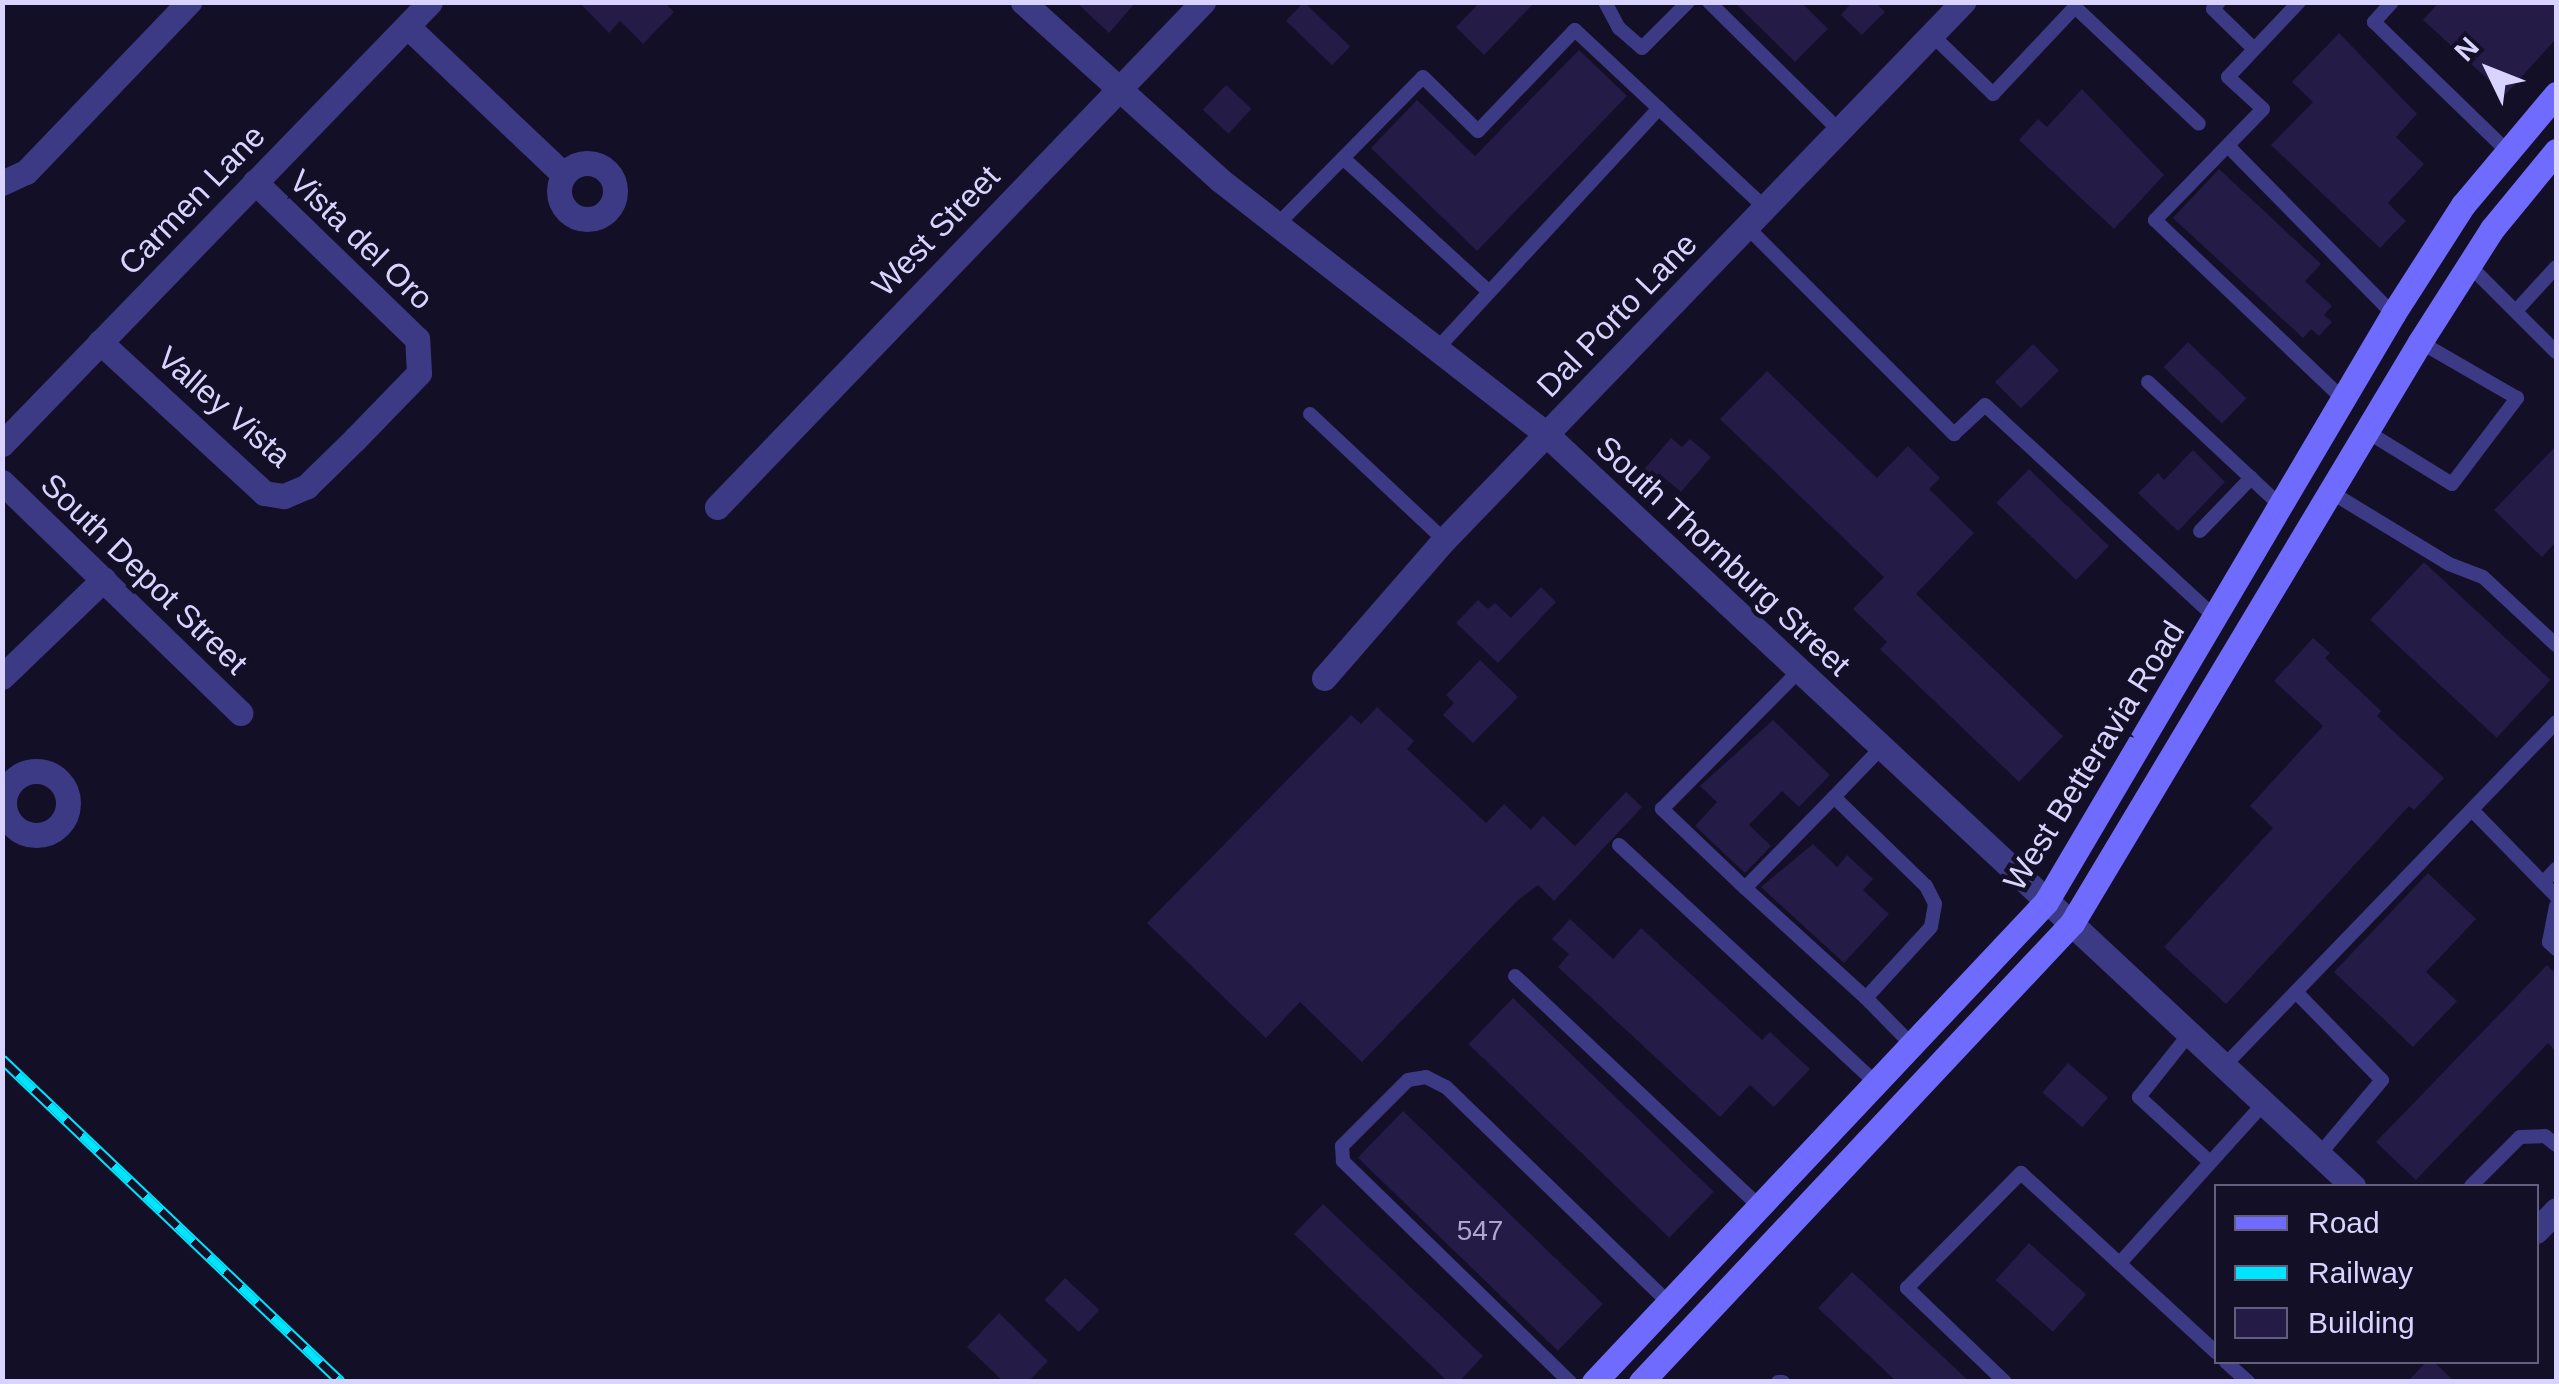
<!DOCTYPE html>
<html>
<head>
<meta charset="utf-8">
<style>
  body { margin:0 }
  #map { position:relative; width:2559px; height:1384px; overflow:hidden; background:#130f26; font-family:Arial,sans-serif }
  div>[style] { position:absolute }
  .building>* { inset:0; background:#241b47; transform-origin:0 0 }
  .lane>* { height:14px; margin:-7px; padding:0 7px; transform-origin:7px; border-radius:7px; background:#3d3a85 }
  .street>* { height:25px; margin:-12.5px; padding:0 12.5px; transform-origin:12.5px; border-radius:12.5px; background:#3d3a85 }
  .street>.ring { margin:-12.5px; padding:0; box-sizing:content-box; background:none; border:25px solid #3d3a85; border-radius:50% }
  .secondary>* { height:25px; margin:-12.5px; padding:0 12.5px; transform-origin:12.5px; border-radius:12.5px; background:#6f6bff }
  .rail>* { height:11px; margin-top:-5.5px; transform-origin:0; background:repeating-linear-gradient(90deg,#130f26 0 22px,#00e5ff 0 44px); box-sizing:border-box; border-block:2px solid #00e5ff }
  span { translate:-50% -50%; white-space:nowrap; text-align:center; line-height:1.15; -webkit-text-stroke:9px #130f26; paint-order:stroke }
  .number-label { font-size:28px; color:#aca6d1 }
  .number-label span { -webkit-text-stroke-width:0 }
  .street-label { font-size:32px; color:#d9d4ff }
  .frame { position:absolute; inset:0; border:5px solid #d9d4ff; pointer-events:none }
  .legend { position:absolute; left:2214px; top:1184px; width:325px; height:180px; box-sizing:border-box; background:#130f26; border:2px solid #625e7d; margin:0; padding:12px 18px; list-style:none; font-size:30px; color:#d9d4ff }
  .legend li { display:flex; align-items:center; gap:20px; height:50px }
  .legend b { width:50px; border:2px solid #625e7d }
  .north { position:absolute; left:2439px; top:20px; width:100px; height:100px; -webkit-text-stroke:8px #130f26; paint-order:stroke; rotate:313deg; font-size:28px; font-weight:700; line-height:40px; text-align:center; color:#d9d4ff }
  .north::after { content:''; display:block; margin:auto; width:35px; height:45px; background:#d9d4ff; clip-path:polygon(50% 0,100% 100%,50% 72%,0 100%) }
</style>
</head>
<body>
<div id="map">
  <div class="building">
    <i style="clip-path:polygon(579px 2px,664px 2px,674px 12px,643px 44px,620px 21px,609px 33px)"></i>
    <i style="clip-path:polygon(1076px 2px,1136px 2px,1109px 33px)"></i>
    <i style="left:1304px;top:2px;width:64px;height:26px;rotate:44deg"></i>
    <i style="clip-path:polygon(1480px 2px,1535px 2px,1484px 55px,1456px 27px)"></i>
    <i style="clip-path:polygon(1734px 2px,1801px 2px,1828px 29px,1795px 62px)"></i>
    <i style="clip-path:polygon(1852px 2px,1875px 2px,1885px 12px,1862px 35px,1841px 15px)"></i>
    <i style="clip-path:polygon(2439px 2px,2556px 2px,2556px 39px,2505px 95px,2423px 20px)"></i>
    <i style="clip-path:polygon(2339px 33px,2417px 114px,2396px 137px,2424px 164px,2388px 203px,2406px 221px,2380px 248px,2271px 145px,2313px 102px,2292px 82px)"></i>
    <i style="clip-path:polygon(1579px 50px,1627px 96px,1477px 251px,1371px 148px,1417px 100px,1475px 156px)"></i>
    <i style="left:1226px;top:85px;width:35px;height:34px;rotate:43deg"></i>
    <i style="clip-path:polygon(2082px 89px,2164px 175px,2114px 229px,2019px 140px,2038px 119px,2047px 127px)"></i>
    <i style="clip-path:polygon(2219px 169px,2321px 264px,2305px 281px,2332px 306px,2324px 315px,2332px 322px,2319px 336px,2311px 329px,2303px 338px,2173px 218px)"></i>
    <i style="left:2188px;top:342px;width:81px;height:35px;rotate:44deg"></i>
    <i style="left:2033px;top:344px;width:37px;height:54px;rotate:45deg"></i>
    <i style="clip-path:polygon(1767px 371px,1877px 478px,1908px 446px,1940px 478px,1929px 489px,1974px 533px,1916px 594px,2063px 736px,2019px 782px,1880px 649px,1887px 642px,1853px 609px,1884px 577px,1720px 419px)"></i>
    <i style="clip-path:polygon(1671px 438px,1682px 447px,1690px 439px,1711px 457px,1681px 492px,1668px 481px,1660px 490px,1641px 473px)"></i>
    <i style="clip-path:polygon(2556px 446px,2556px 542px,2542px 557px,2494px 510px)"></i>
    <i style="clip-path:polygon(2193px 450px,2225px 482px,2178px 531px,2138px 493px,2158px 473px,2164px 480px)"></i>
    <i style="left:2029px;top:469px;width:111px;height:47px;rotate:44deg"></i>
    <i style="left:2424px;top:562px;width:173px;height:79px;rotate:43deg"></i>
    <i style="clip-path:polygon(1541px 587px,1556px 602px,1498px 663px,1456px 623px,1478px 600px,1488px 609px,1495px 603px,1511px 618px)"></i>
    <i style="clip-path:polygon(2313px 638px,2330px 653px,2325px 658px,2381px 711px,2377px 716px,2444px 778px,2414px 810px,2409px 806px,2226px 1004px,2164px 947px,2273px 828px,2250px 806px,2323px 726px,2274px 681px)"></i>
    <i style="clip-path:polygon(1480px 660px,1518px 697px,1473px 743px,1443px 715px,1454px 703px,1446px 695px)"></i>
    <i style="clip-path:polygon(1377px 707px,1414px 741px,1407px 749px,1486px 823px,1504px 804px,1531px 830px,1543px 816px,1575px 846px,1626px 792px,1642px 807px,1554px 901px,1538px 885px,1516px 902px,1362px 1062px,1300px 1002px,1266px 1038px,1147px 923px,1351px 715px,1361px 724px)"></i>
    <i style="clip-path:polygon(1773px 720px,1830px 775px,1799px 807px,1782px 791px,1749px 825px,1771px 846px,1745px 873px,1695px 826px,1717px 802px,1700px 786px)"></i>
    <i style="clip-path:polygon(1813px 844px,1837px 867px,1847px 855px,1873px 879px,1863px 890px,1889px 914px,1844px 963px,1761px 887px)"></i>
    <i style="clip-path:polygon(2428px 873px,2476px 919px,2426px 972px,2457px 1001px,2413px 1047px,2334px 972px)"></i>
    <i style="clip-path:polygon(1570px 919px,1613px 959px,1641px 928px,1762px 1040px,1770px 1032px,1810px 1069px,1774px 1107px,1750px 1085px,1720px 1117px,1558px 967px,1569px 954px,1552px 939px)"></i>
    <i style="clip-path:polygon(2547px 965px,2556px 974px,2556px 1052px,2548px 1043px,2416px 1180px,2376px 1142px)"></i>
    <i style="left:1513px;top:998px;width:279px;height:64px;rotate:44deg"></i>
    <i style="left:2068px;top:1063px;width:53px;height:39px;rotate:41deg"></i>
    <i style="left:1403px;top:1111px;width:278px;height:65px;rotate:44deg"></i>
    <i style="clip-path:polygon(1323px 1204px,1483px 1356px,1459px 1382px,1448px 1382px,1294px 1234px)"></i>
    <i style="left:2029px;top:1243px;width:77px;height:50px;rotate:42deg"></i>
    <i style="clip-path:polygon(1852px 1272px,1970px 1382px,1897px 1382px,1818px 1308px)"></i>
    <i style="left:1065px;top:1278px;width:47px;height:30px;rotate:43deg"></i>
    <i style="clip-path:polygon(999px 1313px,1048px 1361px,1028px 1382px,1004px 1382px,967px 1347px)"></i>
    <i style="clip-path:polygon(2426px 1362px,2434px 1362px,2455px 1382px,2407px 1382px)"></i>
  </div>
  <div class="lane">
    <i style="left:1605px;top:2px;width:30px;rotate:62deg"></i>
    <i style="left:1619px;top:28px;width:30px;rotate:41deg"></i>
    <i style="left:1642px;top:48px;width:65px;rotate:-45deg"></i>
    <i style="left:1709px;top:2px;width:184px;rotate:44.6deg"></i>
    <i style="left:2219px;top:2px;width:9px;rotate:131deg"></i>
    <i style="left:2213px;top:9px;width:57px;rotate:44.3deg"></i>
    <i style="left:2299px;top:2px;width:103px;rotate:133.4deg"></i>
    <i style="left:2228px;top:77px;width:47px;rotate:42.4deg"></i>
    <i style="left:2263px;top:109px;width:155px;rotate:134.2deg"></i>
    <i style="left:2155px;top:220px;width:261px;rotate:43.6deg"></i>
    <i style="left:2392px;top:2px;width:27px;rotate:132deg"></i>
    <i style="left:2374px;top:22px;width:184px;rotate:44.1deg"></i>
    <i style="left:1932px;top:35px;width:85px;rotate:44deg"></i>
    <i style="left:1993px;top:94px;width:120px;rotate:-46.7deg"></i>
    <i style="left:2075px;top:7px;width:170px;rotate:43.3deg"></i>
    <i style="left:2228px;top:146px;width:235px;rotate:45.5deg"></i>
    <i style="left:1343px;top:158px;width:198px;rotate:42.5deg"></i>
    <i style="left:1276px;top:226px;width:209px;rotate:-45.4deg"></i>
    <i style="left:1423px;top:77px;width:77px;rotate:44.5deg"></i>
    <i style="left:1478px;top:131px;width:140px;rotate:-46.2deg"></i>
    <i style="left:1575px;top:30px;width:260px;rotate:43.1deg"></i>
    <i style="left:1747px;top:227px;width:293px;rotate:45deg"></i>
    <i style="left:1954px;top:434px;width:42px;rotate:-43.1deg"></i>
    <i style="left:1985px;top:405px;width:314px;rotate:42.7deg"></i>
    <i style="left:2469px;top:265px;width:123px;rotate:45deg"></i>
    <i style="left:2516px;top:311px;width:59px;rotate:-47.7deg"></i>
    <i style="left:1435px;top:351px;width:330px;rotate:-47.3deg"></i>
    <i style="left:2148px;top:382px;width:183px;rotate:43deg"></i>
    <i style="left:1310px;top:414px;width:184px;rotate:43.2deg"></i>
    <i style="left:2366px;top:431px;width:101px;rotate:31.6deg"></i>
    <i style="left:2452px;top:484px;width:108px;rotate:-52.9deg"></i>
    <i style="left:2517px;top:398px;width:112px;rotate:-150deg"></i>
    <i style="left:2329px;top:491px;width:140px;rotate:31.3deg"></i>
    <i style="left:2449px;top:564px;width:36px;rotate:21deg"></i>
    <i style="left:2483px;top:577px;width:100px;rotate:43deg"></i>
    <i style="left:2200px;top:531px;width:74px;rotate:-46.1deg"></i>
    <i style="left:1834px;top:797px;width:66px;rotate:-46.2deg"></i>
    <i style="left:2472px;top:810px;width:120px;rotate:45.7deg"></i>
    <i style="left:1619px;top:845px;width:350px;rotate:42.8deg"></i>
    <i style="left:2543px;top:883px;width:19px;rotate:-47deg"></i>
    <i style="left:1745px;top:888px;width:115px;rotate:-136.4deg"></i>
    <i style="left:1662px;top:809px;width:193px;rotate:-45.2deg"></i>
    <i style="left:2556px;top:906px;width:37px;rotate:101deg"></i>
    <i style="left:2549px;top:942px;width:10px;rotate:45deg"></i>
    <i style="left:1515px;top:976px;width:337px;rotate:43.3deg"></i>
    <i style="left:2296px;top:992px;width:123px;rotate:45.7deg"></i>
    <i style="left:2382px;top:1080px;width:98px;rotate:130deg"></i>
    <i style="left:1866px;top:998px;width:164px;rotate:-137.7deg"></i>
    <i style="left:1745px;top:888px;width:127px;rotate:-45.6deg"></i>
    <i style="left:1834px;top:797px;width:128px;rotate:44.1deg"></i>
    <i style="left:1926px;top:886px;width:20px;rotate:63deg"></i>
    <i style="left:1935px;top:904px;width:23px;rotate:100deg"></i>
    <i style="left:1931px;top:927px;width:96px;rotate:132.5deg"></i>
    <i style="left:1866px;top:998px;width:66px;rotate:45.6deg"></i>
    <i style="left:2190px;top:1033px;width:82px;rotate:128.6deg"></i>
    <i style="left:2139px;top:1097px;width:96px;rotate:42.5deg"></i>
    <i style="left:2225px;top:1065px;width:477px;rotate:-46deg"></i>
    <i style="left:2471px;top:1186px;width:69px;rotate:-45deg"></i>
    <i style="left:2520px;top:1137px;width:25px;rotate:-2deg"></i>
    <i style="left:2545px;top:1136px;width:14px;rotate:39deg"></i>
    <i style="left:2120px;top:1263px;width:215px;rotate:-48deg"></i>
    <i style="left:2226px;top:1362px;width:30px;rotate:42deg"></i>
    <i style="left:1570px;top:1382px;width:317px;rotate:-135.8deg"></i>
    <i style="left:1343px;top:1161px;width:15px;rotate:-94deg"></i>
    <i style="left:1342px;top:1146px;width:93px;rotate:-45deg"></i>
    <i style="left:1408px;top:1080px;width:18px;rotate:-9deg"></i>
    <i style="left:1426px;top:1077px;width:22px;rotate:27deg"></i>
    <i style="left:1446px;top:1087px;width:310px;rotate:44.1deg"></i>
    <i style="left:1778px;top:1382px;width:5px"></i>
    <i style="left:2005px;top:1382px;width:136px;rotate:-136.2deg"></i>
    <i style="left:1907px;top:1288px;width:162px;rotate:-45.3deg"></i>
    <i style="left:2021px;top:1173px;width:265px;rotate:42.6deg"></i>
  </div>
  <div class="street">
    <i style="left:1023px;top:2px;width:266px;rotate:42.1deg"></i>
    <i style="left:1220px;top:180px;width:415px;rotate:37.9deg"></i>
    <i style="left:1547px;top:435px;width:1102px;rotate:42.98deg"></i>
    <i style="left:407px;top:26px;width:216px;rotate:43.5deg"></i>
    <i class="ring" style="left:559px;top:163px;width:31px;height:31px"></i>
    <i style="left:2px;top:183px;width:26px;rotate:-25deg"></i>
    <i style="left:26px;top:172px;width:236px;rotate:-46.2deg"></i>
    <i style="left:100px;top:342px;width:223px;rotate:42.6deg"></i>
    <i style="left:264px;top:493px;width:20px;rotate:9deg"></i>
    <i style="left:284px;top:496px;width:25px;rotate:-23deg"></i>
    <i style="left:307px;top:486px;width:67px;rotate:-44.4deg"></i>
    <i style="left:355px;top:439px;width:92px;rotate:-45.9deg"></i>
    <i style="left:419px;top:373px;width:34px;rotate:-93deg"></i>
    <i style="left:417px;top:339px;width:226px;rotate:-135.9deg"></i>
    <i style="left:2px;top:444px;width:615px;rotate:-45.92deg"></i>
    <i style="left:2px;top:482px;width:332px;rotate:44.1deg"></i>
    <i style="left:717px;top:507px;width:701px;rotate:-46.1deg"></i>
    <i style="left:2px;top:677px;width:141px;rotate:-43.9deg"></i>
    <i style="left:1324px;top:678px;width:183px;rotate:-49deg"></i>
    <i style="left:1444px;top:540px;width:748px;rotate:-46.03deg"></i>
    <i class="ring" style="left:4px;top:771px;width:39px;height:39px"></i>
    <i style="left:2536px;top:1231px;width:29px;rotate:-46deg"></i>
  </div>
  <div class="secondary">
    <i style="left:1594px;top:1382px;width:659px;rotate:-46.72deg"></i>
    <i style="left:2046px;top:902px;width:683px;rotate:-59.45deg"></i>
    <i style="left:2393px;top:314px;width:130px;rotate:-57.3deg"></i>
    <i style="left:2463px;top:205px;width:145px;rotate:-50deg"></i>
    <i style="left:1641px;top:1382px;width:630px;rotate:-46.8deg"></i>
    <i style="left:2072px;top:923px;width:677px;rotate:-59.08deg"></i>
    <i style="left:2420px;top:342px;width:134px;rotate:-57.5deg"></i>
    <i style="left:2492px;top:229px;width:101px;rotate:-50.6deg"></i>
  </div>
  <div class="rail">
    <i style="left:2px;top:1059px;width:468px;rotate:43.6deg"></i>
  </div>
  <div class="number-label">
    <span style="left:1480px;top:1231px">547</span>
  </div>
  <div class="street-label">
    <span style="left:192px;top:200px;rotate:-46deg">Carmen Lane</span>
    <span style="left:936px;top:231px;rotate:-46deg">West Street</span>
    <span style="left:361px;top:240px;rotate:44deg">Vista del Oro</span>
    <span style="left:1617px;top:315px;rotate:-46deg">Dal Porto Lane</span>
    <span style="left:224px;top:407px;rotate:41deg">Valley Vista</span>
    <span style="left:1723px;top:556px;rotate:43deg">South Thornburg Street</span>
    <span style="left:144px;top:574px;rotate:44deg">South Depot Street</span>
    <span style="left:2094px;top:756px;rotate:-58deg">West Betteravia Road</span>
  </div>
  <div class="frame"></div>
  <ul class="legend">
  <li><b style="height:12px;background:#6f6bff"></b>Road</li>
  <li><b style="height:12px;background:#00e5ff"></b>Railway</li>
  <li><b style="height:28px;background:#241b47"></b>Building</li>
  </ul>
  <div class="north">N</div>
</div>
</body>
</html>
